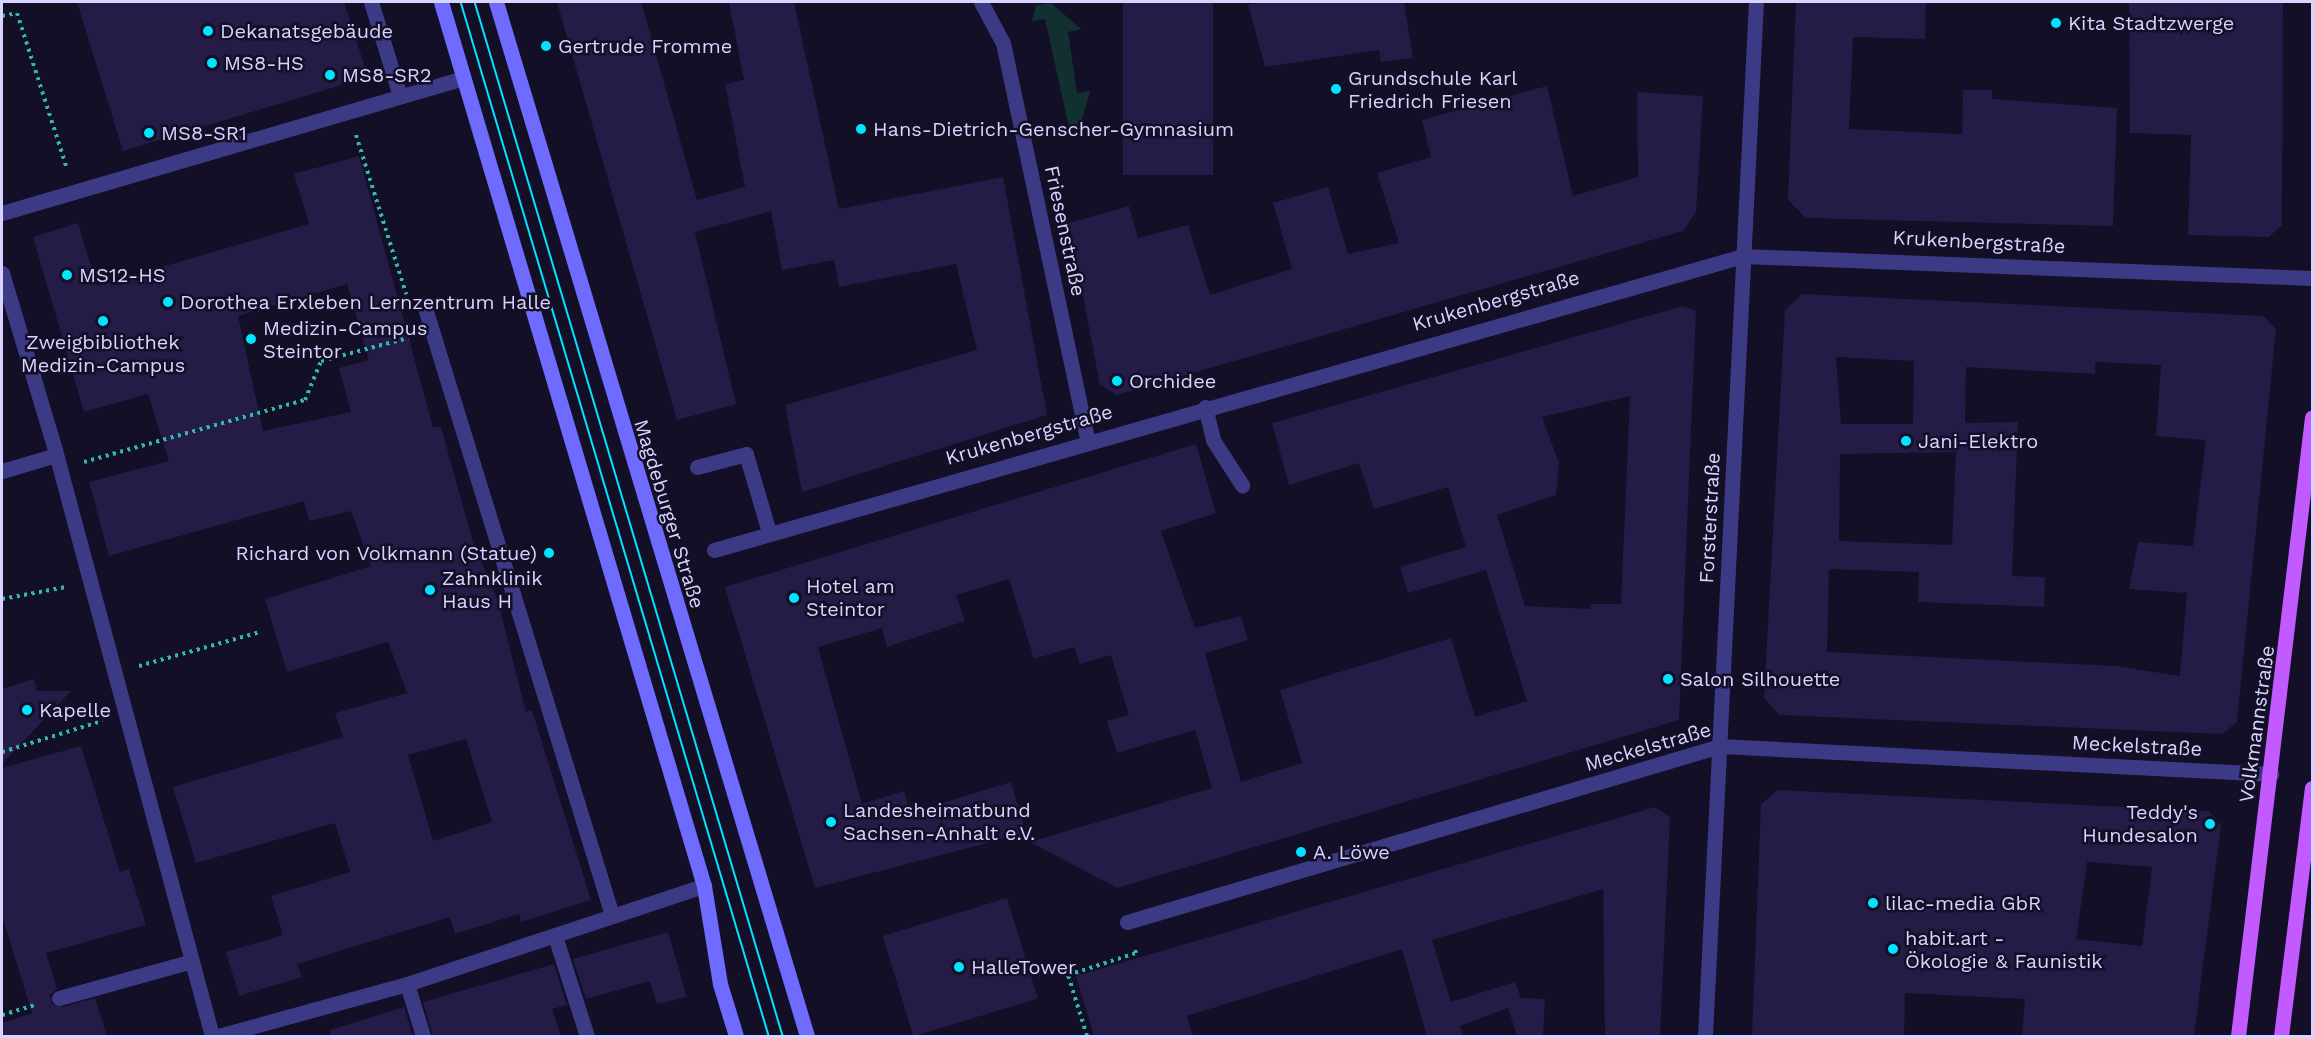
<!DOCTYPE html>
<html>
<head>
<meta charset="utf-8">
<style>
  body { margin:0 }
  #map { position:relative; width:2314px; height:1038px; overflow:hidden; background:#130f26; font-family:"Work Sans",sans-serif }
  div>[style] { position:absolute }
  .green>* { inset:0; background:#12302f }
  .building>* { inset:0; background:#241b47; transform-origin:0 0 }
  .path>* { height:4px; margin-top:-2px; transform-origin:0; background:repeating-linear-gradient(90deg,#2fb8b0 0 3px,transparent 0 7.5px) }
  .lane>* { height:15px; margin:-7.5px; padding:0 7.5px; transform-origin:7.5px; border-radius:7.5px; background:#3d3a85 }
  .street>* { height:15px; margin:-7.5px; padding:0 7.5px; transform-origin:7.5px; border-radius:7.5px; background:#3d3a85 }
  .secondary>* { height:15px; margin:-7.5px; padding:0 7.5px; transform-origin:7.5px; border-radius:7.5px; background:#6f6bff }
  .primary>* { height:15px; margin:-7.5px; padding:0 7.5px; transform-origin:7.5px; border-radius:7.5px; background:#c25bff }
  .tram>* { height:1.5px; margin:-0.75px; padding:0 0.75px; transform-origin:0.75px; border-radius:0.75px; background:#00e5ff }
  .dots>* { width:16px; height:16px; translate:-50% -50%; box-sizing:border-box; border:3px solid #130f26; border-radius:50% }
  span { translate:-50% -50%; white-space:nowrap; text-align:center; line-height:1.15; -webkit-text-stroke:5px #130f26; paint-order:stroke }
  .poi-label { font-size:20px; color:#d9d4ff }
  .left { translate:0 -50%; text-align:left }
  .right { translate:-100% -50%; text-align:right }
  .street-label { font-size:20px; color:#d9d4ff }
  .frame { position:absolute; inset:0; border:3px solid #d9d4ff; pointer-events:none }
</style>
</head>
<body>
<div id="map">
  <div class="green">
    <i style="clip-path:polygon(1051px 3px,1081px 29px,1068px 32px,1077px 93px,1090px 91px,1080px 127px,1070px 132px,1045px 19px,1032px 21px,1036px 5px)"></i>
  </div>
  <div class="building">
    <i style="clip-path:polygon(77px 2px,344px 2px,368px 77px,123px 151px)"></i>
    <i style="clip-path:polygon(557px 2px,641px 2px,697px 200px,745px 187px,725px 84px,744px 80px,729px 2px,794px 2px,839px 209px,1003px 177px,1047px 415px,802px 492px,785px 405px,977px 350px,956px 264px,839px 287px,834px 260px,782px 270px,771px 211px,695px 232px,736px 404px,677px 420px)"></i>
    <i style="left:1123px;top:2px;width:90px;height:173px"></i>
    <i style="clip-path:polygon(1266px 2px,1404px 2px,1413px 58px,1381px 62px,1379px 50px,1265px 67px,1248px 4px)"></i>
    <i style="clip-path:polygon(1796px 2px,1926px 2px,1925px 39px,1853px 37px,1849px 129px,1962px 134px,1963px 90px,1992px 90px,1992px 99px,2117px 108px,2113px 226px,1806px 218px,1788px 200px)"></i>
    <i style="clip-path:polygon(2129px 2px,2283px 2px,2282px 225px,2269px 237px,2188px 235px,2191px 135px,2130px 133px)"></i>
    <i style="clip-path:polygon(1547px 86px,1573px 196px,1638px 177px,1637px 92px,1703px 96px,1696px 212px,1683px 231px,1117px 395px,1100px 385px,1069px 223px,1129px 206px,1138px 238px,1188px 225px,1210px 295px,1292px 269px,1273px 203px,1328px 187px,1348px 254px,1399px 243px,1377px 173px,1431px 157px,1422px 120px)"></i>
    <i style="clip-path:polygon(evenodd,359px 156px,433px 427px,441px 427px,473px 542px,498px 601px,526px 712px,532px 710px,591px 900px,521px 922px,519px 914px,455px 934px,450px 917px,297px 964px,302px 977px,239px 996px,226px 952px,283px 935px,271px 896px,350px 872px,335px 823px,196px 863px,173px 787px,343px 737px,335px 713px,407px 693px,388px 642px,287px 672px,265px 599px,371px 566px,351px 511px,309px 521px,304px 501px,109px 556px,89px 482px,169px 461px,148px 394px,84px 412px,33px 237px,78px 223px,97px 286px,309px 224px,294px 174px,359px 156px,347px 284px,369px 360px,339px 368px,351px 412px,263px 431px,238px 316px,347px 284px,359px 156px,466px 739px,492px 822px,433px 841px,408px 755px,466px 739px)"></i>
    <i style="clip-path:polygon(evenodd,1802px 294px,2264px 316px,2276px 329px,2237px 722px,2222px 734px,1780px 715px,1764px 698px,1785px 310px,1802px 294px,1836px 357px,1914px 361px,1913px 424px,1841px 424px,1836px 357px,1802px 294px,2095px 362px,2161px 365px,2156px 436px,2206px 440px,2193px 546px,2138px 542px,2129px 589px,2187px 593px,2180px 676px,2116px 666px,1827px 652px,1829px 569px,1919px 572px,1918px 602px,2044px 607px,2045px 577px,2012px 576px,2018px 422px,1965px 423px,1966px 367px,2095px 374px,2095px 362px,1802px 294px,1956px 452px,1952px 545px,1839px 541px,1840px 454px,1956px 452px)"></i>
    <i style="clip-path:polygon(evenodd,1683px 306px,1696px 311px,1679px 720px,1117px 888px,1030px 842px,1212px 788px,1195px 730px,1117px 753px,1107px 721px,1129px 715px,1111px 655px,1080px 664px,1074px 647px,1034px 659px,1009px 579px,956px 595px,965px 621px,887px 647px,882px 628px,818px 647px,862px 804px,904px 791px,910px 813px,1011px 782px,1026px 833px,815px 888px,725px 587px,1196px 444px,1216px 513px,1161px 531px,1195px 628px,1241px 616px,1248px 640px,1205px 653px,1241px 782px,1302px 763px,1280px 690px,1451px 638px,1475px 717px,1527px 701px,1486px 570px,1408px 593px,1400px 567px,1466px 547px,1448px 487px,1374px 509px,1359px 463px,1289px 485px,1272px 423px,1683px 306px,1630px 396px,1621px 604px,1591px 604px,1590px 609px,1525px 606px,1497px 515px,1556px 495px,1559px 463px,1542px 417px,1630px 396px)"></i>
    <i style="clip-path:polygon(34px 679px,37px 691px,71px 691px,2px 764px,2px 689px)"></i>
    <i style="clip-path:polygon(81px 746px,120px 872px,129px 869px,146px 925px,46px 953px,57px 989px,50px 995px,52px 1004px,62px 1007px,95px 998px,107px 1036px,2px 1036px,2px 1023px,32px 1013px,2px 916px,2px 768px)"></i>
    <i style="clip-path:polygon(evenodd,1778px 790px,2209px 811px,2221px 825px,2194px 1036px,2022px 1036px,2025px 999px,1905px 993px,1904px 1036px,1752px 1036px,1761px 804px,1778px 790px,2087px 862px,2152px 867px,2142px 946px,2076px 939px,2087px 862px)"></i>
    <i style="clip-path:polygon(1655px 807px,1670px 817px,1660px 1036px,1605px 1036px,1603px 889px,1432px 940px,1451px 1002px,1515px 982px,1521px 998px,1545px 999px,1543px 1036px,1517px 1036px,1508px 1008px,1460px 1026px,1463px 1036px,1427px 1036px,1402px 949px,1187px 1016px,1193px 1036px,1094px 1036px,1076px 976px)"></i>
    <i style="left:1007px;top:898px;width:105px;height:130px;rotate:73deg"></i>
    <i style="clip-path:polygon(668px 932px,687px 997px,657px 1004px,650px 981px,586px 999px,573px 959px)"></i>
    <i style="clip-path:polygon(554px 964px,567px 1005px,552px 1009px,561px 1036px,433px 1036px,423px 1002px)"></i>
    <i style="clip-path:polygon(404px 1007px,413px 1036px,331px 1036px,330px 1030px)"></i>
  </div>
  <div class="path">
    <i style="left:2px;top:16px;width:15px;rotate:-11deg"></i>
    <i style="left:17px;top:13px;width:164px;rotate:72.2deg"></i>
    <i style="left:356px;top:135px;width:167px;rotate:72.5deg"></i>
    <i style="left:84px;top:462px;width:230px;rotate:-15.7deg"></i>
    <i style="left:305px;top:400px;width:42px;rotate:-67.7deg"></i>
    <i style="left:321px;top:361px;width:90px;rotate:-14.8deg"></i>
    <i style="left:2px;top:599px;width:65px;rotate:-10.6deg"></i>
    <i style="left:139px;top:666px;width:126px;rotate:-15.7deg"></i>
    <i style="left:2px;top:752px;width:105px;rotate:-17.2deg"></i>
    <i style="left:2px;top:1015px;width:34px;rotate:-17deg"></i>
    <i style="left:1087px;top:1036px;width:64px;rotate:-107.3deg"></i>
    <i style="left:1068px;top:975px;width:71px;rotate:-17.9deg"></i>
    <i style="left:1136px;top:953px;width:7px;rotate:-106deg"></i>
  </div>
  <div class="lane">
    <i style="left:371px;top:2px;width:98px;rotate:72.9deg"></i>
    <i style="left:2px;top:213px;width:481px;rotate:-16.3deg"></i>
    <i style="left:2px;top:273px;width:185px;rotate:73.3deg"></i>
    <i style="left:55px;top:450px;width:607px;rotate:75deg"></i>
    <i style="left:425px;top:308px;width:635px;rotate:72.88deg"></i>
    <i style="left:1205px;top:407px;width:34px;rotate:76deg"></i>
    <i style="left:1213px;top:440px;width:54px;rotate:57.2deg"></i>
    <i style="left:697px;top:467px;width:51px;rotate:-14.9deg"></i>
    <i style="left:746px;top:454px;width:81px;rotate:73.6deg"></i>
    <i style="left:2px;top:471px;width:56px;rotate:-16.5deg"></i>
    <i style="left:555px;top:936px;width:105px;rotate:72.3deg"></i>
    <i style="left:407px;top:984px;width:54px;rotate:72.9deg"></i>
    <i style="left:59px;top:998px;width:138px;rotate:-15.5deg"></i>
    <i style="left:218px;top:1036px;width:196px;rotate:-15.4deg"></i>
    <i style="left:407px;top:984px;width:313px;rotate:-18.3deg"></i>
  </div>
  <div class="street">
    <i style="left:981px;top:2px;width:47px;rotate:61.8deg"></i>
    <i style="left:1003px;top:43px;width:405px;rotate:78deg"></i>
    <i style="left:714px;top:550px;width:1070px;rotate:-15.95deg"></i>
    <i style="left:1743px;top:256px;width:569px;rotate:2.21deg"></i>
    <i style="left:1127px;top:922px;width:619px;rotate:-16.53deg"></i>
    <i style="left:1720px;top:746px;width:552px;rotate:2.91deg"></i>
    <i style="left:1705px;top:1036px;width:1035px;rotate:-87.18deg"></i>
  </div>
  <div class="secondary">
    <i style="left:441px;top:2px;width:922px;rotate:73.43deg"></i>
    <i style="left:704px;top:886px;width:99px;rotate:80.7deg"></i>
    <i style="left:720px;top:984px;width:54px;rotate:72.9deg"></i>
    <i style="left:496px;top:2px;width:1080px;rotate:73.26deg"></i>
  </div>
  <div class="primary">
    <i style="left:2238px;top:1036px;width:623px;rotate:-83.18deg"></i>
    <i style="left:2281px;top:1036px;width:250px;rotate:-82.9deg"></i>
  </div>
  <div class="tram">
    <i style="left:461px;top:2px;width:1079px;rotate:73.41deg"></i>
    <i style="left:475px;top:2px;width:1079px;rotate:73.41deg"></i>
  </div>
  <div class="dots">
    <i style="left:2056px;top:23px;background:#00e5ff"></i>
    <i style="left:208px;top:31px;background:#00e5ff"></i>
    <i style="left:546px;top:46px;background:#00e5ff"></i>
    <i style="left:212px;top:63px;background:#00e5ff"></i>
    <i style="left:330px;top:75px;background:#00e5ff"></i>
    <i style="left:1336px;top:89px;background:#00e5ff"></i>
    <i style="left:861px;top:129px;background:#00e5ff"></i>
    <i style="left:149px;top:133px;background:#00e5ff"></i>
    <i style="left:67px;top:275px;background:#00e5ff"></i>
    <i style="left:168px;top:302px;background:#00e5ff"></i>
    <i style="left:103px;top:321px;background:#00e5ff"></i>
    <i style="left:251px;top:339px;background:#00e5ff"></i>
    <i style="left:1117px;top:381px;background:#00e5ff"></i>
    <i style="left:1906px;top:441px;background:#00e5ff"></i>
    <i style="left:549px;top:553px;background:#00e5ff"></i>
    <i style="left:430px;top:590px;background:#00e5ff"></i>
    <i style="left:794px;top:598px;background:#00e5ff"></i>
    <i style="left:1668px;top:679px;background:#00e5ff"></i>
    <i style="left:27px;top:710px;background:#00e5ff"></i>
    <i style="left:831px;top:822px;background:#00e5ff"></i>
    <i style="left:2210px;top:824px;background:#00e5ff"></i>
    <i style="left:1301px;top:852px;background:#00e5ff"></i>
    <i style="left:1873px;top:903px;background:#00e5ff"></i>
    <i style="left:1893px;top:949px;background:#00e5ff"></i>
    <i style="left:959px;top:967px;background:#00e5ff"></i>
  </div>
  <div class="poi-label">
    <span class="left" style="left:2068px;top:23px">Kita Stadtzwerge</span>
    <span class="left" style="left:220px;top:31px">Dekanatsgebäude</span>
    <span class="left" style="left:558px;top:46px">Gertrude Fromme</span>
    <span class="left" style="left:224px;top:63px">MS8-HS</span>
    <span class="left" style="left:342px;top:75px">MS8-SR2</span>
    <span class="left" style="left:1348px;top:90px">Grundschule Karl<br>Friedrich Friesen</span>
    <span class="left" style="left:873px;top:129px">Hans-Dietrich-Genscher-Gymnasium</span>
    <span class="left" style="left:161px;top:133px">MS8-SR1</span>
    <span class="left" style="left:79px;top:275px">MS12-HS</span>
    <span class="left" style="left:180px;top:302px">Dorothea Erxleben Lernzentrum Halle</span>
    <span class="left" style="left:263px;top:340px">Medizin-Campus<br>Steintor</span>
    <span style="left:103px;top:354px">Zweigbibliothek<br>Medizin-Campus</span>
    <span class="left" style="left:1129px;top:381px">Orchidee</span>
    <span class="left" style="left:1918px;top:441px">Jani-Elektro</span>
    <span class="right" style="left:537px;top:553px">Richard von Volkmann (Statue)</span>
    <span class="left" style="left:442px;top:590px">Zahnklinik<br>Haus H</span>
    <span class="left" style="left:806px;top:598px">Hotel am<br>Steintor</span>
    <span class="left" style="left:1680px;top:679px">Salon Silhouette</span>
    <span class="left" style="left:39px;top:710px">Kapelle</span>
    <span class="left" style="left:843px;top:822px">Landesheimatbund<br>Sachsen-Anhalt e.V.</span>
    <span class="right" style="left:2198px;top:824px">Teddy's<br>Hundesalon</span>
    <span class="left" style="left:1313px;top:852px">A. Löwe</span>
    <span class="left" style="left:1885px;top:903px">lilac-media GbR</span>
    <span class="left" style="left:1905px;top:950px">habit.art -<br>Ökologie &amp; Faunistik</span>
    <span class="left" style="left:971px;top:967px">HalleTower</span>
  </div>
  <div class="street-label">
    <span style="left:1065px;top:231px;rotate:78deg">Friesenstraße</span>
    <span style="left:1979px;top:242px;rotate:3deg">Krukenbergstraße</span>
    <span style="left:1496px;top:301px;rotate:-16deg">Krukenbergstraße</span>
    <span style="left:1029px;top:435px;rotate:-16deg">Krukenbergstraße</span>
    <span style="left:669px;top:514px;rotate:73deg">Magdeburger Straße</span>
    <span style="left:1710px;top:518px;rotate:-87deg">Forsterstraße</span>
    <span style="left:2257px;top:724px;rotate:-82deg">Volkmannstraße</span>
    <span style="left:2137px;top:746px;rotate:3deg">Meckelstraße</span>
    <span style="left:1648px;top:747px;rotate:-16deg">Meckelstraße</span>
  </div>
  <div class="frame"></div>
</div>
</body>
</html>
